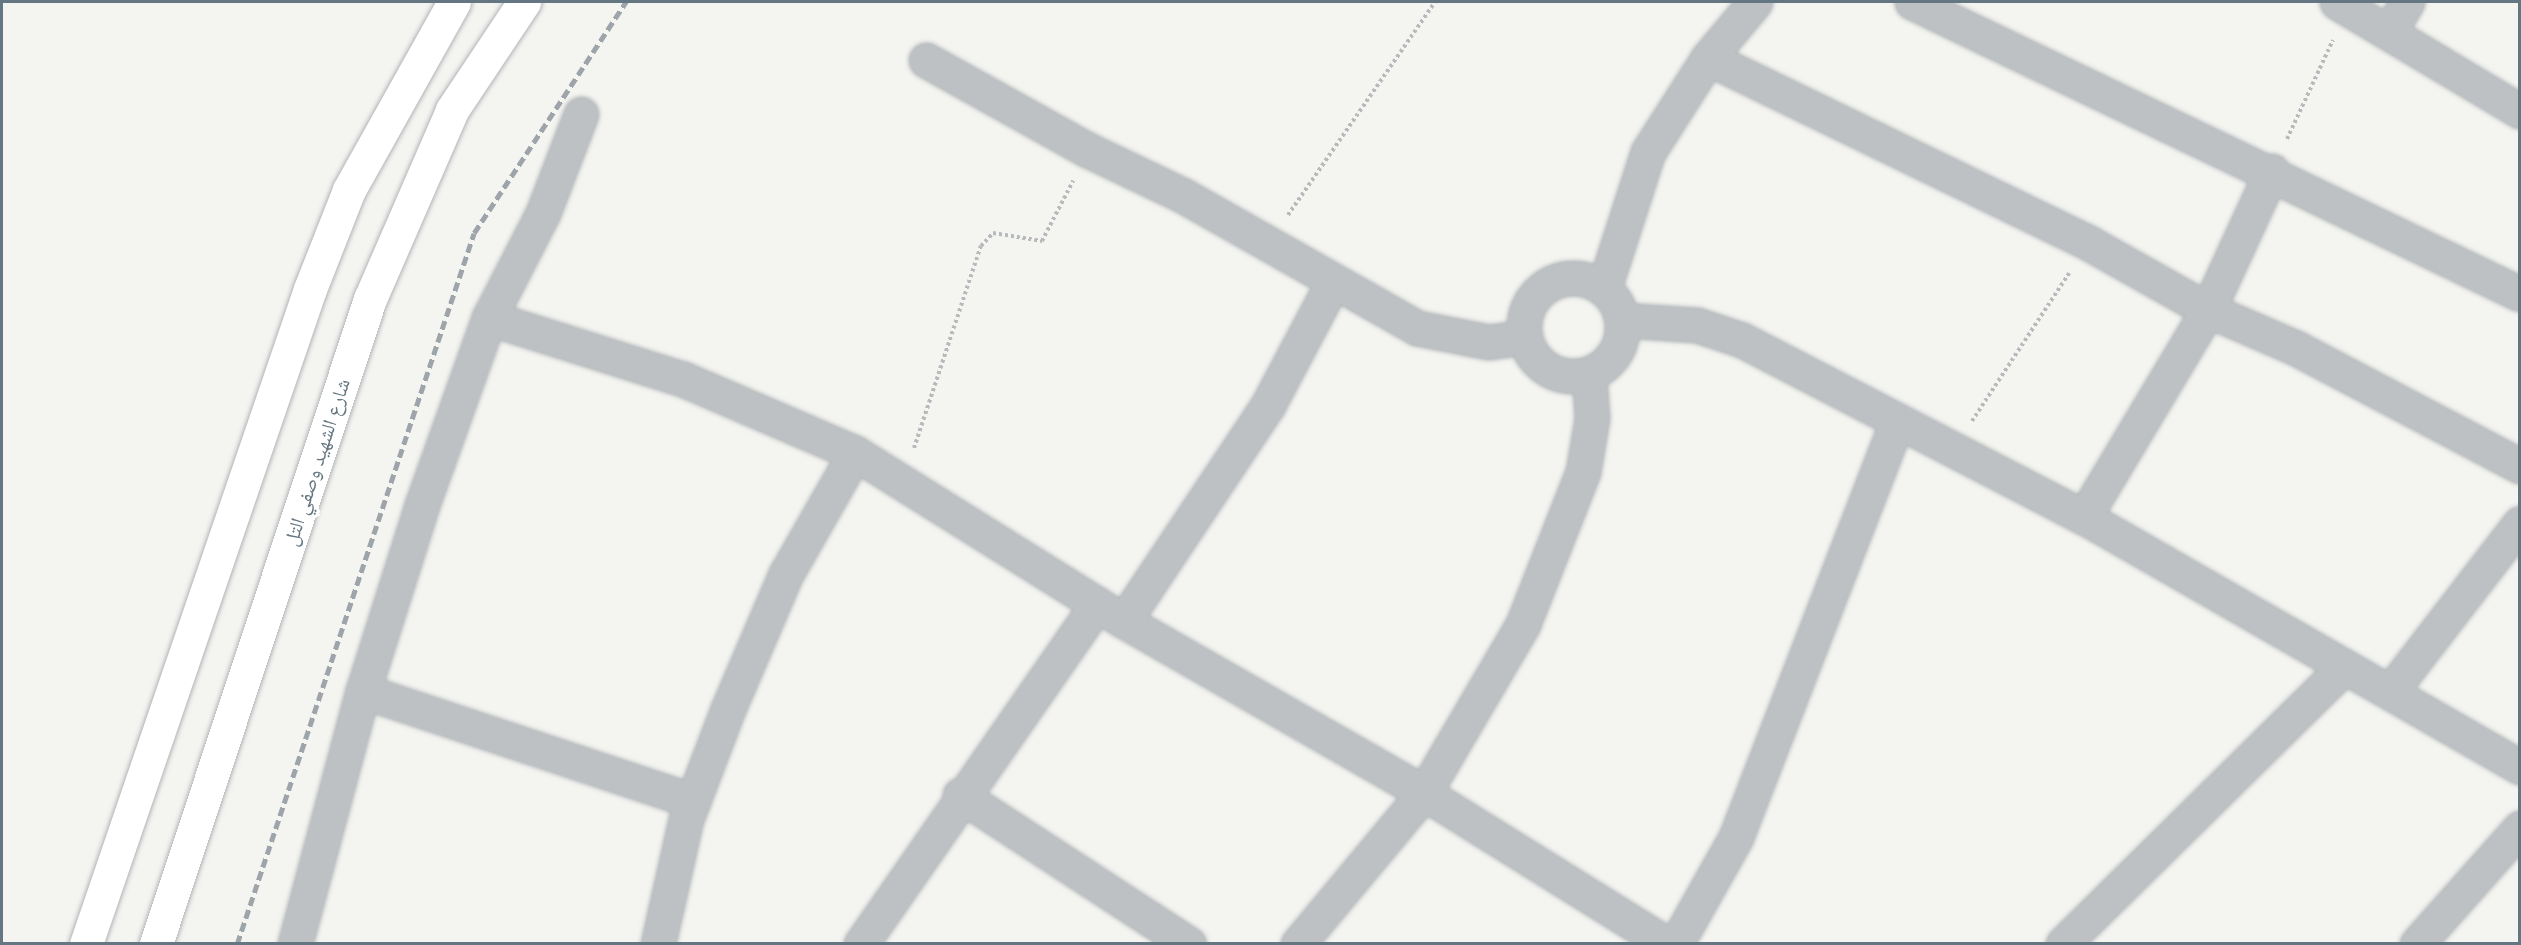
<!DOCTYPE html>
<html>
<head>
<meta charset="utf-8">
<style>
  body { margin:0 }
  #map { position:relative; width:2521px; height:945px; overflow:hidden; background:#f4f4f0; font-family:Lato,"Noto Naskh Arabic",sans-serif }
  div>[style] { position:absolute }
  .path>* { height:4px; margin-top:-2px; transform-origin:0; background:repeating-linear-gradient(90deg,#b7babc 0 3px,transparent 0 6px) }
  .roads { filter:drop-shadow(0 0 2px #b0b5b8) drop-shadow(0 0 2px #b0b5b8) }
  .minor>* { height:33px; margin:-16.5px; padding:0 16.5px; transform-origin:16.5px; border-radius:16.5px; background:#bdc1c4 }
  .minor>.ring { margin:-16.5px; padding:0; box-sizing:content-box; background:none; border:33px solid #bdc1c4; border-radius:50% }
  .major>* { height:33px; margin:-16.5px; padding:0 16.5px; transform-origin:16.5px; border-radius:16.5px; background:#fff }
  .rail>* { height:4.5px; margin-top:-2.25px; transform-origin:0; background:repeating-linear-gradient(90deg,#9ea5aa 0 9px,transparent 0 13.5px) }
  span { translate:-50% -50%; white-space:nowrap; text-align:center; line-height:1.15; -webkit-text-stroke:6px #fff; paint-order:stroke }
  .street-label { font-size:20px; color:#647681 }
  .frame { position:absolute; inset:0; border:3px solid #647681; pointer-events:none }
</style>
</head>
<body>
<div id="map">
  <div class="path">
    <i style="left:2287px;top:139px;width:109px;rotate:-65.1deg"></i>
    <i style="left:1288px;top:215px;width:259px;rotate:-55.4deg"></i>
    <i style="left:1972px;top:421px;width:178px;rotate:-56.7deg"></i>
    <i style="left:914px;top:448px;width:213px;rotate:-71.7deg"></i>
    <i style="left:981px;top:246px;width:18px;rotate:-47deg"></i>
    <i style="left:993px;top:233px;width:50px;rotate:9.3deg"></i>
    <i style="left:1042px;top:241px;width:68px;rotate:-62.7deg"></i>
  </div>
  <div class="roads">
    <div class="minor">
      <i style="left:1912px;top:2px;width:674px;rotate:25.65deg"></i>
      <i style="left:2337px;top:2px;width:213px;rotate:30.8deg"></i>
      <i style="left:2389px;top:32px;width:35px;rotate:-59deg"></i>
      <i style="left:1708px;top:58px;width:424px;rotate:25.9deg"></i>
      <i style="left:2089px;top:243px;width:137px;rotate:29.4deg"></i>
      <i style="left:2208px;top:310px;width:96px;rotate:23.4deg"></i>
      <i style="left:2296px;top:348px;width:253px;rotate:27.8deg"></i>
      <i style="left:926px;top:60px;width:185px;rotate:29.1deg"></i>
      <i style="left:1088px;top:150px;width:106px;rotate:25.6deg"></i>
      <i style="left:1184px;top:196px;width:268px;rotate:29.5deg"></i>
      <i style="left:1417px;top:328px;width:73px;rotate:11deg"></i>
      <i style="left:1489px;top:342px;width:35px;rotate:-8deg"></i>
      <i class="ring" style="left:1524px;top:278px;width:65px;height:65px"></i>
      <i style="left:1604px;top:288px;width:143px;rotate:-72.1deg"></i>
      <i style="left:1648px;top:152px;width:112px;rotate:-57.4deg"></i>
      <i style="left:1708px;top:58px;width:73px;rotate:-50deg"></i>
      <i style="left:489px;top:318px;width:203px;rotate:17.5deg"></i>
      <i style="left:683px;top:379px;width:187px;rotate:23.3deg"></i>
      <i style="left:855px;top:453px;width:317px;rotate:32deg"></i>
      <i style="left:1124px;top:621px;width:260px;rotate:-56.3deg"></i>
      <i style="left:1268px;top:405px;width:139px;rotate:-62.1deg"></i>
      <i style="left:1623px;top:320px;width:74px;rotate:3.9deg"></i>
      <i style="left:1697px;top:325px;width:47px;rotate:18.4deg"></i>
      <i style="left:1742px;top:340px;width:385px;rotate:27.4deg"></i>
      <i style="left:2084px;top:517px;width:503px;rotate:29.83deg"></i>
      <i style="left:2084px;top:517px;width:241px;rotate:-59.1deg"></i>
      <i style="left:2208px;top:310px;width:153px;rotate:-65.3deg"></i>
      <i style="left:1124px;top:621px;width:346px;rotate:29.8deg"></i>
      <i style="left:1424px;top:793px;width:286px;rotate:31.9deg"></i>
      <i style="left:363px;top:691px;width:348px;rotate:18.4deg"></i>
      <i style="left:2390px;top:692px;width:213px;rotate:-52.4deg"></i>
      <i style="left:960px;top:795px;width:273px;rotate:33.1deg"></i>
      <i style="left:295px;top:944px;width:262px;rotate:-75deg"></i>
      <i style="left:363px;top:691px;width:195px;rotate:-72.4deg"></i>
      <i style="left:422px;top:505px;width:199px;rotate:-70.3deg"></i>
      <i style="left:489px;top:318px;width:118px;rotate:-62.8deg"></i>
      <i style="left:543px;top:213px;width:106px;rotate:-69deg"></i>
      <i style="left:658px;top:944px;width:128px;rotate:-77.4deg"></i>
      <i style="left:686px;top:819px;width:118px;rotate:-69.1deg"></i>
      <i style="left:728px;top:709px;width:147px;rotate:-66.8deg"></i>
      <i style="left:786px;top:574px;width:139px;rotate:-60.3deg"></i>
      <i style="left:861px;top:944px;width:414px;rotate:-55.2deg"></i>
      <i style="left:1298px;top:944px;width:197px;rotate:-50.2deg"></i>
      <i style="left:1424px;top:793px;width:196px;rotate:-59.6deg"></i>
      <i style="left:1523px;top:624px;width:163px;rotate:-68.5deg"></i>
      <i style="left:1583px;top:472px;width:55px;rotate:-80.5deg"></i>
      <i style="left:1592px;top:418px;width:44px;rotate:-93.9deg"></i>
      <i style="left:1676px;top:944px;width:123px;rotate:-60.7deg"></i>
      <i style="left:1736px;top:837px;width:446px;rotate:-68.8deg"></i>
      <i style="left:2063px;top:944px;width:395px;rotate:-44.6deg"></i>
      <i style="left:2417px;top:944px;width:155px;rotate:-48.4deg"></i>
    </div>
    <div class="major">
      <i style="left:86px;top:944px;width:692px;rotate:-71.12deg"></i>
      <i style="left:310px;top:289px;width:106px;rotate:-68.5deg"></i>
      <i style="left:349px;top:190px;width:215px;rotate:-60.8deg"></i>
      <i style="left:156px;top:944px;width:680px;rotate:-71.65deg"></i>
      <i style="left:370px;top:299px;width:206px;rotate:-66.5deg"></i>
      <i style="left:452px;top:110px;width:130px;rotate:-56.3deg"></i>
    </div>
  </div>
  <div class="rail">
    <i style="left:237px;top:944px;width:749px;rotate:-71.57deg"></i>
    <i style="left:474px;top:233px;width:277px;rotate:-56.7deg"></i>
  </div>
  <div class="street-label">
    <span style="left:316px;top:462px;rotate:-72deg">شارع الشهيد وصفي التل</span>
  </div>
  <div class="frame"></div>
</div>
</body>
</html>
